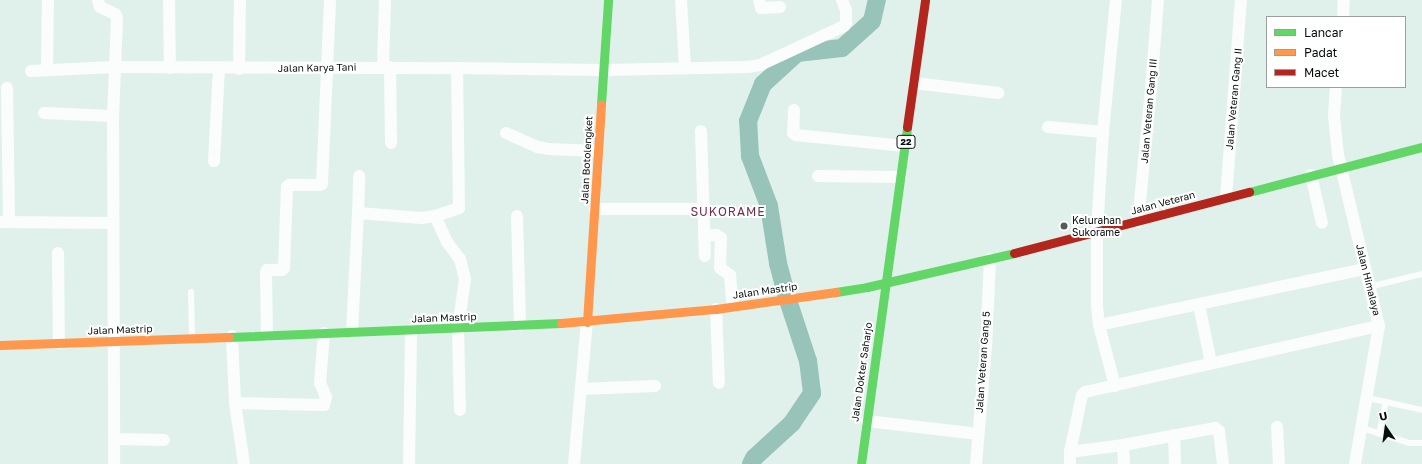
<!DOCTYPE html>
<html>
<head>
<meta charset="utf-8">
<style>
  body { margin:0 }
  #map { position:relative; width:1422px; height:464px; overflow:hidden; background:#e0f1ec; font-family:"Golos Text",sans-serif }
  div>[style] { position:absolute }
  .river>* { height:18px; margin:-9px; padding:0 9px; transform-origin:9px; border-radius:9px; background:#97c3b8 }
  .lane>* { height:6px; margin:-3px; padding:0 3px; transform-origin:3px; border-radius:3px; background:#fafdfc }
  .street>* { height:12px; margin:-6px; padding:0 6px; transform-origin:6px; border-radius:6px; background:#fafdfc }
  .fast>* { height:9px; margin:-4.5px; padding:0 4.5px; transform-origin:4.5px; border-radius:4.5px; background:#63d668 }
  .slow>* { height:9px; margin:-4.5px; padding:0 4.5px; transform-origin:4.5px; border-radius:4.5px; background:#ff974d }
  .jam>* { height:9px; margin:-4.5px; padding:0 4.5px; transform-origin:4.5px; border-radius:4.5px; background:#b3261e }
  .dots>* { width:11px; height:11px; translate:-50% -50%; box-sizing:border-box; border:2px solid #fff; border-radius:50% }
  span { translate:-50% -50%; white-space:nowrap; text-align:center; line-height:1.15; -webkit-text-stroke:4px #fff; paint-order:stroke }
  .shield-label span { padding:1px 3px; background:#fff; border:1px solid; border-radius:3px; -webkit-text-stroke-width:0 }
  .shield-label { font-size:9px; color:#050e0b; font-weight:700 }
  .street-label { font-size:10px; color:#050e0b }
  .poi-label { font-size:10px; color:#050e0b }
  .left { translate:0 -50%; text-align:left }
  .quarter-label { font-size:12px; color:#722f4a; letter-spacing:1px }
  .legend { position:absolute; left:1266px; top:16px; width:140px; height:72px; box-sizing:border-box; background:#fff; border:1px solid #9b9f9d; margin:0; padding:5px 7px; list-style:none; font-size:12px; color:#050e0b }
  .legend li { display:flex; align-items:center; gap:8px; height:20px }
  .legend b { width:20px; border:1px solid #9b9f9d }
  .north { position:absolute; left:1366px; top:408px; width:40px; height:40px; -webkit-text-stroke:3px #fff; paint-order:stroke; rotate:347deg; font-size:11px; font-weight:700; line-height:16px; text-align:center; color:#050e0b }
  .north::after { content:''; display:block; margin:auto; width:14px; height:18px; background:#050e0b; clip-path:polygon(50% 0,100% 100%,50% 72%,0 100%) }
</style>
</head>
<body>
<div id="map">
  <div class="river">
    <i style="left:751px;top:464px;width:7px;rotate:-63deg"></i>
    <i style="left:754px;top:458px;width:52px;rotate:-42.6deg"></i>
    <i style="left:792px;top:423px;width:36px;rotate:-56deg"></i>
    <i style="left:812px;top:393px;width:32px;rotate:-97deg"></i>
    <i style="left:808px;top:361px;width:67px;rotate:-108.2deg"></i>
    <i style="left:787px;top:297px;width:35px;rotate:-105deg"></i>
    <i style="left:778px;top:263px;width:58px;rotate:-99deg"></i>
    <i style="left:769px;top:206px;width:53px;rotate:-110.8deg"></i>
    <i style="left:750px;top:156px;width:35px;rotate:-93deg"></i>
    <i style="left:748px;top:121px;width:40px;rotate:-68deg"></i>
    <i style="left:763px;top:84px;width:46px;rotate:-42.4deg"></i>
    <i style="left:797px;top:53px;width:45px;rotate:-6.3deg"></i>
    <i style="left:842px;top:48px;width:40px;rotate:-42deg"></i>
    <i style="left:872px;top:21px;width:22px;rotate:-77deg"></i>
  </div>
  <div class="lane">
    <i style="left:1369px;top:287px;width:55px;rotate:-13.8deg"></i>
    <i style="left:191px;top:292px;width:45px;rotate:88.7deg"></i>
    <i style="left:1368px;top:398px;width:55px;rotate:12.5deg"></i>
    <i style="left:1362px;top:428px;width:49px;rotate:17.7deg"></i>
    <i style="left:1409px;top:443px;width:13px"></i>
    <i style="left:1379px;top:434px;width:33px;rotate:-78deg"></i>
  </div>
  <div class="street">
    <i style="left:98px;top:0;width:7px;rotate:74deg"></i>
    <i style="left:100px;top:7px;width:17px;rotate:25deg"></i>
    <i style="left:115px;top:14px;width:4px;rotate:63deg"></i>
    <i style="left:117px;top:18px;width:98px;rotate:92.3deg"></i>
    <i style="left:113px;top:116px;width:348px;rotate:89.8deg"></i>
    <i style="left:169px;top:0;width:68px;rotate:89.2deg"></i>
    <i style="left:681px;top:0;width:68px;rotate:86.6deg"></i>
    <i style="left:759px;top:0;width:8px;rotate:76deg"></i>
    <i style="left:761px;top:8px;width:19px;rotate:-3deg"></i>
    <i style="left:1343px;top:17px;width:17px;rotate:-87deg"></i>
    <i style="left:383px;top:67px;width:67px;rotate:-88.3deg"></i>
    <i style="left:390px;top:67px;width:76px;rotate:89.2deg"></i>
    <i style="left:47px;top:69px;width:69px;rotate:-89.2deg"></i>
    <i style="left:239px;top:69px;width:69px;rotate:-89.2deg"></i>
    <i style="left:31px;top:71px;width:83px;rotate:-2.8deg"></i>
    <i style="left:114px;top:67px;width:343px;rotate:0.2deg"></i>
    <i style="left:457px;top:68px;width:146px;rotate:0.8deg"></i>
    <i style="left:603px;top:70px;width:145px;rotate:-1.2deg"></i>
    <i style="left:748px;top:67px;width:12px;rotate:-9deg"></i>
    <i style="left:760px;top:65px;width:93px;rotate:-24.9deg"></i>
    <i style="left:844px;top:26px;width:4px;rotate:-56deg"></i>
    <i style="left:846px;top:23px;width:13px;rotate:-90deg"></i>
    <i style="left:846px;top:10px;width:11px;rotate:-112deg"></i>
    <i style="left:914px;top:83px;width:85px;rotate:6.8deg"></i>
    <i style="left:1336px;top:87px;width:28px;rotate:94deg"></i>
    <i style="left:1334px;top:115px;width:40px;rotate:84.3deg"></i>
    <i style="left:1338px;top:155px;width:176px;rotate:76.5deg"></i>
    <i style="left:1379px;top:326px;width:140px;rotate:99.9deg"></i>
    <i style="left:7px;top:88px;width:134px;rotate:89.1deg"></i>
    <i style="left:794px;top:110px;width:23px;rotate:92deg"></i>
    <i style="left:793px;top:133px;width:4px;rotate:34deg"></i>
    <i style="left:796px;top:135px;width:110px;rotate:5.8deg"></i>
    <i style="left:44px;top:113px;width:69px;rotate:2.5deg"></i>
    <i style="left:1048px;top:127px;width:55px;rotate:5.2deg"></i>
    <i style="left:701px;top:131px;width:125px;rotate:88.2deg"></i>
    <i style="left:506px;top:133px;width:35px;rotate:24deg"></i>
    <i style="left:538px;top:147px;width:10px;rotate:11deg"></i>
    <i style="left:548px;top:149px;width:50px;rotate:2.3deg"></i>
    <i style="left:214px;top:161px;width:92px;rotate:-86.9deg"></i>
    <i style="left:1311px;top:175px;width:49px;rotate:77.1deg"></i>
    <i style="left:818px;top:176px;width:83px;rotate:0.7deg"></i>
    <i style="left:1226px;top:198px;width:199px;rotate:-85.7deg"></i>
    <i style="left:595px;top:209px;width:108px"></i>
    <i style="left:358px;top:213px;width:37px;rotate:-88deg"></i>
    <i style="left:435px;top:216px;width:29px;rotate:65deg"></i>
    <i style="left:447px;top:242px;width:21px;rotate:53deg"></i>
    <i style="left:460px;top:259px;width:21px;rotate:76deg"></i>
    <i style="left:465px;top:279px;width:50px;rotate:98deg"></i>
    <i style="left:458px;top:329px;width:81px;rotate:88.6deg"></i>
    <i style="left:517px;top:216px;width:109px;rotate:88.4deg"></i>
    <i style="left:0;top:222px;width:112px;rotate:0.5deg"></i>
    <i style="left:1138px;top:222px;width:134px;rotate:-84.4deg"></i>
    <i style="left:1151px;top:89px;width:89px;rotate:-85.5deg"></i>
    <i style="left:704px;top:236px;width:12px;rotate:-5deg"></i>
    <i style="left:716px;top:235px;width:6px;rotate:31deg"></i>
    <i style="left:721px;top:238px;width:30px;rotate:92deg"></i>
    <i style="left:720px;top:268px;width:12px;rotate:35deg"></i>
    <i style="left:730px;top:275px;width:32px;rotate:85deg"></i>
    <i style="left:58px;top:253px;width:90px;rotate:89.4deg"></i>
    <i style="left:1199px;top:305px;width:59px;rotate:78.3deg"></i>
    <i style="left:716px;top:309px;width:74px;rotate:87.7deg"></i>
    <i style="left:1099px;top:325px;width:271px;rotate:-11.9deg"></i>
    <i style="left:352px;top:332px;width:119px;rotate:-87.1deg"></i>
    <i style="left:358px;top:213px;width:64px;rotate:4.5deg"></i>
    <i style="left:422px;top:218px;width:13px;rotate:-9deg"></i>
    <i style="left:435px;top:216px;width:25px;rotate:-18deg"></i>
    <i style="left:459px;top:208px;width:140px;rotate:-90.8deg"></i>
    <i style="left:267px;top:335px;width:62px;rotate:-90.9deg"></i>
    <i style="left:266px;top:273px;width:3px;rotate:-72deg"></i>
    <i style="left:267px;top:270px;width:15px"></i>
    <i style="left:282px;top:270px;width:3px;rotate:-45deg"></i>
    <i style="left:284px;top:268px;width:81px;rotate:-87.9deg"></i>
    <i style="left:287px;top:187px;width:3px;rotate:-45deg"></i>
    <i style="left:289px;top:185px;width:31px"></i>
    <i style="left:320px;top:185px;width:2px;rotate:-27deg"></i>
    <i style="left:322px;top:184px;width:184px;rotate:-87.5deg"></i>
    <i style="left:232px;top:336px;width:67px;rotate:87.4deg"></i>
    <i style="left:235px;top:403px;width:62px;rotate:81.6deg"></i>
    <i style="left:1115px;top:386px;width:63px;rotate:-104.7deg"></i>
    <i style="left:1099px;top:325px;width:20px;rotate:-96deg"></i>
    <i style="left:1097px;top:305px;width:74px;rotate:-90deg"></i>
    <i style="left:1097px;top:231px;width:99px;rotate:-86.5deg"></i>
    <i style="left:1103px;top:132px;width:133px;rotate:-84.4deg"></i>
    <i style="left:581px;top:389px;width:74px;rotate:-2.3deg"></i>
    <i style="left:235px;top:403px;width:89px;rotate:1.3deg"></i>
    <i style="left:324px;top:405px;width:8px;rotate:-76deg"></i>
    <i style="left:326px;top:397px;width:15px;rotate:-113deg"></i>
    <i style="left:320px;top:383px;width:50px;rotate:-85.4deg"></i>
    <i style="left:867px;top:421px;width:112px;rotate:6.7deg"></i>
    <i style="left:1277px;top:427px;width:37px;rotate:87deg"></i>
    <i style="left:1174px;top:435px;width:29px;rotate:88deg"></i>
    <i style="left:114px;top:439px;width:50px;rotate:1.1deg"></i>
    <i style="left:1123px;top:445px;width:19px;rotate:87deg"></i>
    <i style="left:1070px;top:452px;width:53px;rotate:-7.5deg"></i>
    <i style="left:1123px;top:445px;width:94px;rotate:-10.5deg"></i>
    <i style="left:1215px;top:428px;width:5px;rotate:37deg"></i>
    <i style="left:1219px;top:431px;width:33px;rotate:83deg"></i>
    <i style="left:409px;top:464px;width:134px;rotate:-89.1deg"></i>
    <i style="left:574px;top:464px;width:143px;rotate:-84.8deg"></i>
    <i style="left:976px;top:464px;width:116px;rotate:-85.1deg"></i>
    <i style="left:986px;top:348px;width:89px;rotate:-87.4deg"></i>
    <i style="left:1070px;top:464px;width:12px;rotate:-90deg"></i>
    <i style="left:1070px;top:452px;width:58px;rotate:-78.1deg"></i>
    <i style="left:1082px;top:395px;width:4px;rotate:-45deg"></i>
    <i style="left:1085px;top:392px;width:301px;rotate:-12.7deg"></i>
  </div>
  <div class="fast">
    <i style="left:601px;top:104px;width:104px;rotate:-86.1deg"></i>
    <i style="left:1249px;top:192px;width:179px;rotate:-14.6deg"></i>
    <i style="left:836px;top:292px;width:31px;rotate:-9deg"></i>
    <i style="left:867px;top:287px;width:151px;rotate:-13deg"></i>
    <i style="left:229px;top:337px;width:332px;rotate:-2.4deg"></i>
    <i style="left:861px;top:464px;width:340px;rotate:-82.2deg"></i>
  </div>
  <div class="slow">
    <i style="left:587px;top:322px;width:218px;rotate:-86.3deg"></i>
    <i style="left:561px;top:323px;width:156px;rotate:-5.2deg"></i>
    <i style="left:716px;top:309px;width:121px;rotate:-8.1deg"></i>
    <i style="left:0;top:345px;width:229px;rotate:-2deg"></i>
  </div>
  <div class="jam">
    <i style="left:907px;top:127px;width:128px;rotate:-81.9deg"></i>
    <i style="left:1014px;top:253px;width:243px;rotate:-14.6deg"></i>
  </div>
  <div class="dots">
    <i style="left:1064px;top:226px;background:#525d5a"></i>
  </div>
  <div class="shield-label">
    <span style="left:906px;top:142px">22</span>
  </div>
  <div class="street-label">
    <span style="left:317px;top:68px;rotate:-1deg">Jalan Karya Tani</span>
    <span style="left:1234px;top:99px;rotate:-85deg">Jalan Veteran Gang II</span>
    <span style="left:1149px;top:111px;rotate:-85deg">Jalan Veteran Gang III</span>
    <span style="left:587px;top:160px;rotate:-87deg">Jalan Botolengket</span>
    <span style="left:1163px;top:203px;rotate:-15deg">Jalan Veteran</span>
    <span style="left:1368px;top:280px;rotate:76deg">Jalan Himalaya</span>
    <span style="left:765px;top:291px;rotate:-8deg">Jalan Mastrip</span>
    <span style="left:444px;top:318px;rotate:-2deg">Jalan Mastrip</span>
    <span style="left:120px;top:330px;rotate:-2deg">Jalan Mastrip</span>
    <span style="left:983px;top:362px;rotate:-86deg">Jalan Veteran Gang 5</span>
    <span style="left:862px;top:372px;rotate:-82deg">Jalan Dokter Saharjo</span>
  </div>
  <div class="poi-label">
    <span class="left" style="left:1072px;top:226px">Kelurahan<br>Sukorame</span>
  </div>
  <div class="quarter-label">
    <span style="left:728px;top:212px">SUKORAME</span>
  </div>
  <ul class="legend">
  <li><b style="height:5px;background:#63d668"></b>Lancar</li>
  <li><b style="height:5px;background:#ff974d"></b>Padat</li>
  <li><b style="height:5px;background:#b3261e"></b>Macet</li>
  </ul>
  <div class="north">U</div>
</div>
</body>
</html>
